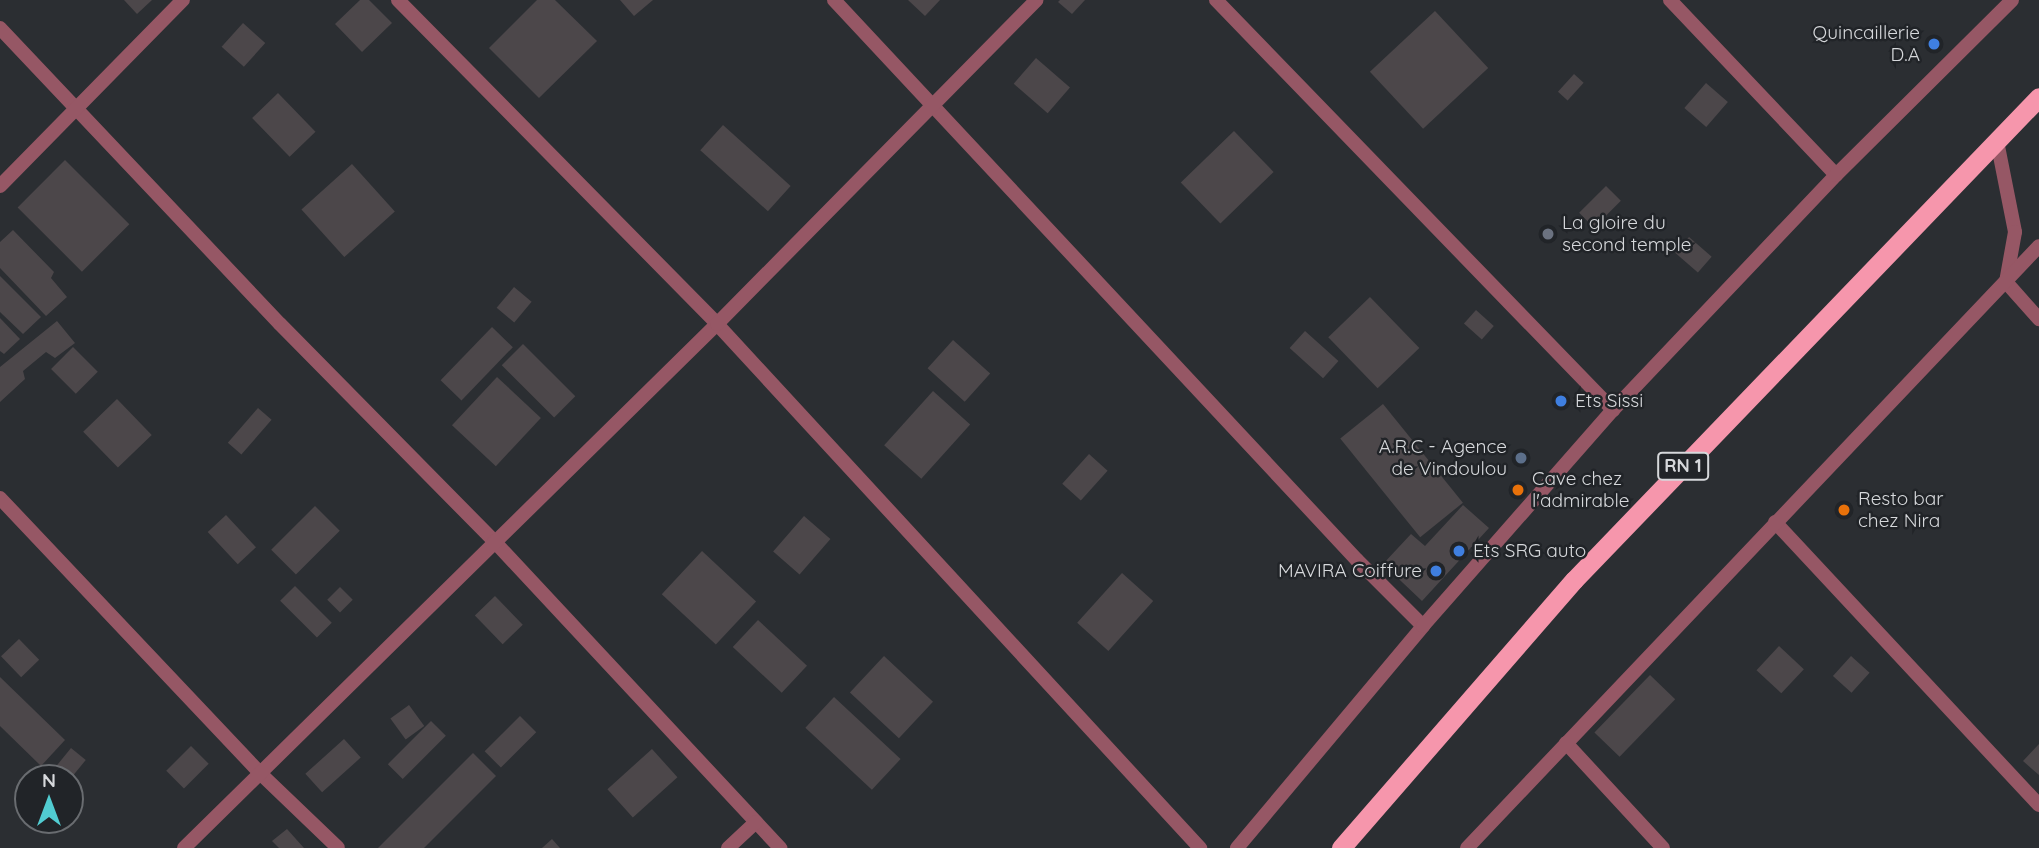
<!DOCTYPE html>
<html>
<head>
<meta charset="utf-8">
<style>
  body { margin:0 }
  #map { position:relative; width:2039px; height:848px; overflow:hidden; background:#2b2e32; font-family:Quicksand,sans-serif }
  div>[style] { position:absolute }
  .building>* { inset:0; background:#4c474a; transform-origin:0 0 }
  .minor>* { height:14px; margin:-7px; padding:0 7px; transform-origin:7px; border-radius:7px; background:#965765 }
  .trunk>* { height:19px; margin:-9.5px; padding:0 9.5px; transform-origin:9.5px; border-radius:9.5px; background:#f696ac }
  .dots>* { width:19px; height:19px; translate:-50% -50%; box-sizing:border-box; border:4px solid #212428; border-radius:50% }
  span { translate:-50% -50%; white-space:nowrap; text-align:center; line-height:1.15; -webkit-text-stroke:5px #212428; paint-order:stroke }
  .shield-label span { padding:2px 5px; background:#212428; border:2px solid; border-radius:5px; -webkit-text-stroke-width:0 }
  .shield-label { font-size:18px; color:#d6d8db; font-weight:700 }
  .poi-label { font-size:19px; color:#d6d8db }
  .right { translate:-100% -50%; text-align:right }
  .left { translate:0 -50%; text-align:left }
  .north { position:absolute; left:14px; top:764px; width:70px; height:70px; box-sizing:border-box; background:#212428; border:2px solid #696c70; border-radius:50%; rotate:0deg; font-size:19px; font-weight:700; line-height:28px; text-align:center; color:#d6d8db }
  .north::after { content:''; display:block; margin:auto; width:24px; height:32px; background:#51ccd1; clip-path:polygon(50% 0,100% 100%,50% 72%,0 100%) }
</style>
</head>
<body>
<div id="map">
  <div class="building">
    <i style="clip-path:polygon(124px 0,152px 0,137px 14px)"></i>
    <i style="clip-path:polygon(360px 0,369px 0,392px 23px,362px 52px,335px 24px)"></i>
    <i style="clip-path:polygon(537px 0,555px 0,597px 41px,539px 98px,489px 48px)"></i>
    <i style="clip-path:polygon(620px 0,653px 0,634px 16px)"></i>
    <i style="clip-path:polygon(908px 0,940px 0,925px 16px)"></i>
    <i style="clip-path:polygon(1060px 0,1085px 0,1072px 14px,1058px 2px)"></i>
    <i style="left:1435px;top:11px;width:78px;height:89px;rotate:47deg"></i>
    <i style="left:243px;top:23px;width:30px;height:32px;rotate:42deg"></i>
    <i style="left:1036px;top:58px;width:45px;height:34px;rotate:41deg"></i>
    <i style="left:1574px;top:74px;width:13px;height:24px;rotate:42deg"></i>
    <i style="left:1706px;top:83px;width:29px;height:33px;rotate:41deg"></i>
    <i style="left:278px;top:93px;width:54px;height:36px;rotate:46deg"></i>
    <i style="left:723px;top:125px;width:91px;height:34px;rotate:42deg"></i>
    <i style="left:1234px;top:131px;width:57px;height:74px;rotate:46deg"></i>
    <i style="left:65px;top:160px;width:91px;height:67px;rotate:45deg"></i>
    <i style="left:352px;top:164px;width:64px;height:68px;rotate:48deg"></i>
    <i style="left:1606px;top:186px;width:21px;height:38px;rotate:45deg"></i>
    <i style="clip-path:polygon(13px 230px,54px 272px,51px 278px,67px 297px,46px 316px,0 268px,0 242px)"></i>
    <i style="left:1689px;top:237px;width:30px;height:21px;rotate:41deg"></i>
    <i style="clip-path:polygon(0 276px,41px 317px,23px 334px,0 312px)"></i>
    <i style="left:514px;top:287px;width:23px;height:27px;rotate:40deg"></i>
    <i style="left:1370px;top:297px;width:71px;height:58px;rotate:46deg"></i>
    <i style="left:1476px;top:310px;width:24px;height:18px;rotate:42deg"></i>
    <i style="clip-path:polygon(0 318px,20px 339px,4px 354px,0 351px)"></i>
    <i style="clip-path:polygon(57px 321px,75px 343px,55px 358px,46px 352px,23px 371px,25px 379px,0 402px,0 367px)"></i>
    <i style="left:492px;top:327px;width:29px;height:74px;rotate:44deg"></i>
    <i style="left:1305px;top:331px;width:45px;height:23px;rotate:42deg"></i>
    <i style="left:953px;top:340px;width:50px;height:38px;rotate:42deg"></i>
    <i style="left:523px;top:344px;width:74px;height:30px;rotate:45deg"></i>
    <i style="left:73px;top:347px;width:35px;height:31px;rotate:45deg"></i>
    <i style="left:497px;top:377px;width:60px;height:66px;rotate:43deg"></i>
    <i style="left:933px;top:391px;width:50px;height:73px;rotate:42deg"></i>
    <i style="left:117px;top:399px;width:50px;height:47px;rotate:46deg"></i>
    <i style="left:1383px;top:404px;width:127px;height:55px;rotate:51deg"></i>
    <i style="left:258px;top:408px;width:18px;height:46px;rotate:41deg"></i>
    <i style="left:1089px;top:454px;width:25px;height:40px;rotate:42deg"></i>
    <i style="clip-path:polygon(1463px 505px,1489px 528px,1422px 601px,1383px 564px,1411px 534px,1425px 546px)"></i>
    <i style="left:315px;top:506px;width:35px;height:62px;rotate:45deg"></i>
    <i style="left:226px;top:515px;width:44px;height:25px;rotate:47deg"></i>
    <i style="left:804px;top:516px;width:35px;height:47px;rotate:41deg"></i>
    <i style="left:702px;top:551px;width:74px;height:59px;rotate:43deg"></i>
    <i style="left:1122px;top:573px;width:42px;height:67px;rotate:42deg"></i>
    <i style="left:295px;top:586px;width:52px;height:21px;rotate:45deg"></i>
    <i style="left:340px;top:587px;width:18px;height:18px;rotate:45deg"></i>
    <i style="left:495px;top:596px;width:40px;height:28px;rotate:46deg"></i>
    <i style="left:758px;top:620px;width:67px;height:37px;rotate:43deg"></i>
    <i style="left:19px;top:639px;width:29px;height:25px;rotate:46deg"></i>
    <i style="left:1779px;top:646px;width:34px;height:33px;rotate:43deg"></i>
    <i style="left:884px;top:656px;width:67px;height:50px;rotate:43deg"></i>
    <i style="left:1851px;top:656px;width:25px;height:27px;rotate:42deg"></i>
    <i style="left:1650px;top:675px;width:35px;height:80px;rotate:44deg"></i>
    <i style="clip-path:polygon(0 677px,65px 740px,41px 766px,0 726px)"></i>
    <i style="left:834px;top:697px;width:91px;height:42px;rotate:43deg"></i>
    <i style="left:409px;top:705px;width:26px;height:23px;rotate:54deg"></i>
    <i style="left:520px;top:716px;width:23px;height:50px;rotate:45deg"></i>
    <i style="left:431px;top:721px;width:21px;height:61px;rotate:45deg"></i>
    <i style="left:344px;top:739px;width:25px;height:52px;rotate:48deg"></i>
    <i style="clip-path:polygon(2039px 744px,2039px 775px,2023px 761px)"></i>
    <i style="left:191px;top:746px;width:25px;height:35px;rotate:45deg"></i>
    <i style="left:71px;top:748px;width:19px;height:23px;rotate:39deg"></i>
    <i style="left:652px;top:749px;width:38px;height:60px;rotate:48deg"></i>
    <i style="clip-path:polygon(473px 753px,496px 776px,424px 848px,378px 848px)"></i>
    <i style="clip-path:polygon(287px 829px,304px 848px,279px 848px,272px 841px)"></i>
    <i style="clip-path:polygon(552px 839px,560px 848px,542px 848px)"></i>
  </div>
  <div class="minor">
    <i style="left:398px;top:0;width:455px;rotate:45.4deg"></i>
    <i style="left:717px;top:324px;width:713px;rotate:47.33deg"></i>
    <i style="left:834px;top:0;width:766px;rotate:46.96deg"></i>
    <i style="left:1357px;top:560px;width:93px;rotate:45deg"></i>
    <i style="left:1216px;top:0;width:571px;rotate:45.92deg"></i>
    <i style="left:1670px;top:0;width:241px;rotate:46.5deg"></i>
    <i style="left:0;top:28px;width:407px;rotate:46.6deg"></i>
    <i style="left:280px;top:324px;width:305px;rotate:45.4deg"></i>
    <i style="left:494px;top:541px;width:420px;rotate:47deg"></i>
    <i style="left:1997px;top:141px;width:93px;rotate:78.8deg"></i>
    <i style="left:2015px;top:232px;width:51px;rotate:100.2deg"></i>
    <i style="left:2006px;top:282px;width:50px;rotate:48.3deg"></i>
    <i style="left:0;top:186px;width:261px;rotate:-45.5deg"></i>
    <i style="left:0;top:498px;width:381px;rotate:46.6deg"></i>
    <i style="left:262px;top:775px;width:105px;rotate:43.8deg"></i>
    <i style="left:1775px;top:522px;width:387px;rotate:47deg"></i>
    <i style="left:1566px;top:743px;width:143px;rotate:47.3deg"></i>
    <i style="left:184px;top:848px;width:747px;rotate:-44.51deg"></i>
    <i style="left:717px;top:324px;width:455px;rotate:-45.4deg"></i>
    <i style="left:728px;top:848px;width:38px;rotate:-43deg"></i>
    <i style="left:1237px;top:848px;width:290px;rotate:-50deg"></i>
    <i style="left:1423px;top:626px;width:288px;rotate:-48.7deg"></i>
    <i style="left:1613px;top:410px;width:324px;rotate:-46.5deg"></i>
    <i style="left:1836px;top:175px;width:248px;rotate:-44.8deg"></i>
    <i style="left:1467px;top:848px;width:830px;rotate:-46.46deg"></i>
  </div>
  <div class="trunk">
    <i style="left:1341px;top:848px;width:355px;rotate:-49deg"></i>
    <i style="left:1574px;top:580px;width:670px;rotate:-46.09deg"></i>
  </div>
  <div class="dots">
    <i style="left:1934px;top:44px;background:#3f7fe0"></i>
    <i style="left:1548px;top:234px;background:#6b7280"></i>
    <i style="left:1561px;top:401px;background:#3f7fe0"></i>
    <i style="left:1521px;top:458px;background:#5c6f8a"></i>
    <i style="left:1518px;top:490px;background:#e8710a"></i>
    <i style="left:1844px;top:510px;background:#e8710a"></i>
    <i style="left:1459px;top:551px;background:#3f7fe0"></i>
    <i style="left:1436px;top:571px;background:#3f7fe0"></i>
  </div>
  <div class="shield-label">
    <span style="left:1683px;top:466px">RN 1</span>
  </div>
  <div class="poi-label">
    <span class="right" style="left:1920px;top:44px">Quincaillerie<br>D.A</span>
    <span class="left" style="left:1562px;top:234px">La gloire du<br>second temple</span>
    <span class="left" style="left:1575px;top:401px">Ets Sissi</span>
    <span class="right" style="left:1507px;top:458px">A.R.C - Agence<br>de Vindoulou</span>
    <span class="left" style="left:1532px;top:490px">Cave chez<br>l'admirable</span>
    <span class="left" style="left:1858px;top:510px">Resto bar<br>chez Nira</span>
    <span class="left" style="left:1473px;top:551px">Ets SRG auto</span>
    <span class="right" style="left:1422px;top:571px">MAVIRA Coiffure</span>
  </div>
  <div class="north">N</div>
</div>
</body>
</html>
